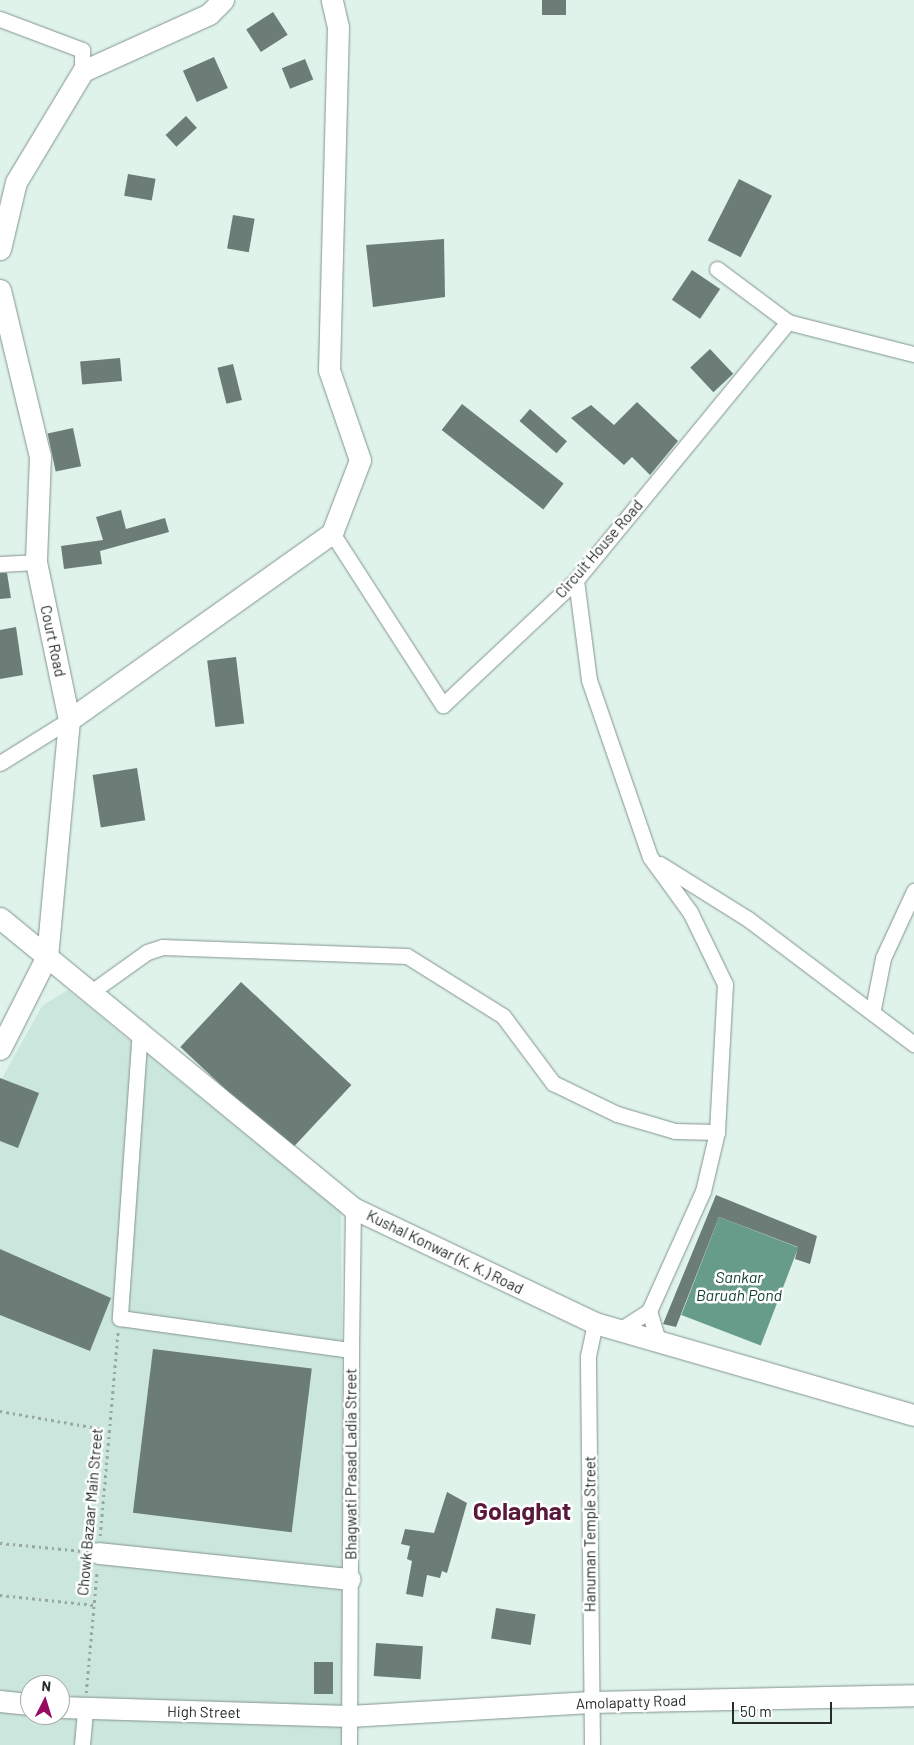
<!DOCTYPE html>
<html>
<head>
<meta charset="utf-8">
<style>
  body { margin:0 }
  #map { position:relative; width:914px; height:1745px; overflow:hidden; background:#dff3eb; font-family:Barlow,sans-serif }
  div>[style] { position:absolute }
  .built>* { inset:0; background:#cbe6dc }
  .water>* { inset:0; background:#679c8a; transform-origin:0 0 }
  .building>* { inset:0; background:#6b7d76; transform-origin:0 0 }
  .path>* { height:2.5px; margin-top:-1.25px; transform-origin:0; background:repeating-linear-gradient(90deg,#98a7a1 0 2.5px,transparent 0 6.5px) }
  .roads { filter:drop-shadow(0 0 1px #82948e) drop-shadow(0 0 1px #82948e) }
  .street>* { height:15px; margin:-7.5px; padding:0 7.5px; transform-origin:7.5px; border-radius:7.5px; background:#fff }
  .secondary>* { height:21px; margin:-10.5px; padding:0 10.5px; transform-origin:10.5px; border-radius:10.5px; background:#fff }
  span { translate:-50% -50%; white-space:nowrap; text-align:center; line-height:1.15; -webkit-text-stroke:5px #fff; paint-order:stroke }
  .street-label { font-size:15px; color:#262d2b }
  .water-label { font-size:16px; color:#134134; font-style:italic }
  .town-label { font-size:25px; color:#58193a; font-weight:700 }
  .north { position:absolute; left:20px; top:1675px; width:50px; height:50px; box-sizing:border-box; background:#fff; border:1px solid #a8abaa; border-radius:50%; rotate:5deg; font-size:14px; font-weight:700; line-height:20px; text-align:center; color:#262d2b }
  .north::after { content:''; display:block; margin:auto; width:18px; height:22px; background:#970c61; clip-path:polygon(50% 0,100% 100%,50% 72%,0 100%) }
  .scale { position:absolute; left:732px; top:1702px; width:100px; height:22px; box-sizing:border-box; border:2px solid #262d2b; border-top:0; padding-left:6px; font-size:15px; line-height:18px; white-space:nowrap; color:#262d2b; -webkit-text-stroke:4px #fff; paint-order:stroke }
</style>
</head>
<body>
<div id="map">
  <div class="built">
    <i style="clip-path:polygon(evenodd,68px 990px,341px 1212px,346px 1745px,0 1745px,0 1082px,42px 1006px,68px 990px,30px 1685px,60px 1685px,60px 1715px,30px 1715px,30px 1685px)"></i>
  </div>
  <div class="water">
    <i style="left:719px;top:1217px;width:85px;height:105px;rotate:21deg"></i>
  </div>
  <div class="building">
    <i style="left:542px;top:0;width:24px;height:15px"></i>
    <i style="left:273px;top:12px;width:27px;height:32px;rotate:57deg"></i>
    <i style="left:214px;top:57px;width:34px;height:34px;rotate:66deg"></i>
    <i style="left:305px;top:59px;width:22px;height:25px;rotate:68deg"></i>
    <i style="left:186px;top:116px;width:16px;height:28px;rotate:47deg"></i>
    <i style="left:128px;top:174px;width:28px;height:22px;rotate:10deg"></i>
    <i style="left:739px;top:179px;width:37px;height:69px;rotate:27deg"></i>
    <i style="left:233px;top:215px;width:22px;height:34px;rotate:10deg"></i>
    <i style="clip-path:polygon(444px 239px,445px 297px,373px 307px,366px 245px)"></i>
    <i style="left:692px;top:270px;width:34px;height:36px;rotate:34deg"></i>
    <i style="left:710px;top:349px;width:34px;height:27px;rotate:47deg"></i>
    <i style="left:120px;top:358px;width:23px;height:40px;rotate:85deg"></i>
    <i style="left:233px;top:364px;width:37px;height:16px;rotate:76deg"></i>
    <i style="clip-path:polygon(637px 402px,678px 441px,650px 475px,632px 457px,624px 465px,571px 418px,591px 405px,614px 425px)"></i>
    <i style="left:462px;top:404px;width:129px;height:33px;rotate:38deg"></i>
    <i style="left:530px;top:409px;width:49px;height:16px;rotate:41deg"></i>
    <i style="left:73px;top:428px;width:39px;height:26px;rotate:78deg"></i>
    <i style="clip-path:polygon(121px 510px,126px 529px,165px 518px,169px 532px,100px 551px,102px 564px,64px 569px,61px 546px,103px 540px,96px 517px)"></i>
    <i style="clip-path:polygon(0 573px,7px 573px,11px 598px,0 599px)"></i>
    <i style="clip-path:polygon(16px 627px,23px 675px,0 679px,0 630px)"></i>
    <i style="left:236px;top:657px;width:67px;height:29px;rotate:83deg"></i>
    <i style="left:137px;top:768px;width:53px;height:45px;rotate:81deg"></i>
    <i style="left:241px;top:982px;width:151px;height:89px;rotate:43deg"></i>
    <i style="clip-path:polygon(0 1078px,39px 1093px,18px 1148px,0 1141px)"></i>
    <i style="clip-path:polygon(716px 1195px,817px 1236px,810px 1264px,795px 1259px,798px 1247px,719px 1217px,676px 1327px,663px 1324px)"></i>
    <i style="clip-path:polygon(0 1249px,111px 1298px,90px 1351px,0 1315px)"></i>
    <i style="left:153px;top:1349px;width:160px;height:165px;rotate:7deg"></i>
    <i style="clip-path:polygon(447px 1492px,467px 1503px,447px 1573px,442px 1571px,440px 1578px,427px 1575px,423px 1597px,406px 1594px,412px 1561px,407px 1559px,410px 1546px,401px 1544px,405px 1529px,434px 1533px)"></i>
    <i style="left:496px;top:1608px;width:40px;height:31px;rotate:9deg"></i>
    <i style="left:376px;top:1643px;width:47px;height:33px;rotate:4deg"></i>
    <i style="left:314px;top:1662px;width:19px;height:32px"></i>
  </div>
  <div class="path">
    <i style="left:0;top:1411px;width:110px;rotate:10deg"></i>
    <i style="left:100px;top:1536px;width:205px;rotate:-85deg"></i>
    <i style="left:0;top:1543px;width:83px;rotate:5.5deg"></i>
    <i style="left:0;top:1595px;width:95px;rotate:6.1deg"></i>
    <i style="left:86px;top:1693px;width:124px;rotate:-84.9deg"></i>
  </div>
  <div class="roads">
    <div class="street">
      <i style="left:0;top:19px;width:88px;rotate:20.7deg"></i>
      <i style="left:82px;top:50px;width:23px;rotate:90deg"></i>
      <i style="left:717px;top:269px;width:89px;rotate:36.7deg"></i>
      <i style="left:332px;top:533px;width:205px;rotate:57.2deg"></i>
      <i style="left:443px;top:705px;width:183px;rotate:-43.2deg"></i>
      <i style="left:576px;top:580px;width:334px;rotate:-50.6deg"></i>
      <i style="left:788px;top:322px;width:130px;rotate:14.3deg"></i>
      <i style="left:0;top:564px;width:36px;rotate:-3deg"></i>
      <i style="left:576px;top:580px;width:101px;rotate:82.6deg"></i>
      <i style="left:589px;top:680px;width:187px;rotate:71deg"></i>
      <i style="left:650px;top:857px;width:68px;rotate:54deg"></i>
      <i style="left:690px;top:912px;width:80px;rotate:64.1deg"></i>
      <i style="left:725px;top:984px;width:148px;rotate:93.1deg"></i>
      <i style="left:717px;top:1132px;width:61px;rotate:103.3deg"></i>
      <i style="left:703px;top:1191px;width:132px;rotate:114.2deg"></i>
      <i style="left:649px;top:1311px;width:37px;rotate:147deg"></i>
      <i style="left:0;top:763px;width:81px;rotate:-31.9deg"></i>
      <i style="left:660px;top:864px;width:104px;rotate:32deg"></i>
      <i style="left:748px;top:919px;width:208px;rotate:37deg"></i>
      <i style="left:94px;top:990px;width:65px;rotate:-35.6deg"></i>
      <i style="left:147px;top:952px;width:16px;rotate:-18deg"></i>
      <i style="left:162px;top:947px;width:245px;rotate:2.1deg"></i>
      <i style="left:407px;top:956px;width:113px;rotate:32deg"></i>
      <i style="left:503px;top:1016px;width:84px;rotate:53.3deg"></i>
      <i style="left:553px;top:1083px;width:71px;rotate:25.8deg"></i>
      <i style="left:617px;top:1114px;width:60px;rotate:16.3deg"></i>
      <i style="left:675px;top:1131px;width:42px;rotate:1.4deg"></i>
      <i style="left:873px;top:1009px;width:52px;rotate:-78.9deg"></i>
      <i style="left:883px;top:958px;width:74px;rotate:-65.2deg"></i>
      <i style="left:140px;top:1029px;width:290px;rotate:94deg"></i>
      <i style="left:120px;top:1318px;width:233px;rotate:7.9deg"></i>
      <i style="left:351px;top:1350px;width:142px;rotate:-89.2deg"></i>
      <i style="left:649px;top:1311px;width:34px;rotate:73deg"></i>
      <i style="left:82px;top:1745px;width:36px;rotate:-85deg"></i>
      <i style="left:349px;top:1745px;width:395px;rotate:-89.7deg"></i>
      <i style="left:592px;top:1745px;width:389px;rotate:-90.6deg"></i>
      <i style="left:588px;top:1356px;width:34px;rotate:-78deg"></i>
    </div>
    <div class="secondary">
      <i style="left:0;top:249px;width:69px;rotate:-76.6deg"></i>
      <i style="left:16px;top:182px;width:130px;rotate:-58.9deg"></i>
      <i style="left:83px;top:71px;width:138px;rotate:-24.3deg"></i>
      <i style="left:209px;top:14px;width:20px;rotate:-45deg"></i>
      <i style="left:0;top:290px;width:171px;rotate:76.5deg"></i>
      <i style="left:40px;top:456px;width:106px;rotate:92.2deg"></i>
      <i style="left:36px;top:562px;width:161px;rotate:78.2deg"></i>
      <i style="left:69px;top:720px;width:237px;rotate:95.3deg"></i>
      <i style="left:47px;top:956px;width:104px;rotate:116.8deg"></i>
      <i style="left:69px;top:720px;width:323px;rotate:-35.4deg"></i>
      <i style="left:332px;top:533px;width:78px;rotate:-69deg"></i>
      <i style="left:360px;top:460px;width:95px;rotate:-109deg"></i>
      <i style="left:329px;top:370px;width:343px;rotate:-88.5deg"></i>
      <i style="left:338px;top:27px;width:28px;rotate:-103deg"></i>
      <i style="left:0;top:918px;width:457px;rotate:39.4deg"></i>
      <i style="left:353px;top:1208px;width:268px;rotate:25.4deg"></i>
      <i style="left:595px;top:1323px;width:332px;rotate:16.1deg"></i>
      <i style="left:98px;top:1553px;width:253px;rotate:5.9deg"></i>
      <i style="left:0;top:1701px;width:30px;rotate:6deg"></i>
      <i style="left:60px;top:1707px;width:289px;rotate:1.8deg"></i>
      <i style="left:349px;top:1716px;width:242px;rotate:-3.3deg"></i>
      <i style="left:591px;top:1702px;width:323px;rotate:-1.2deg"></i>
    </div>
  </div>
  <div class="street-label">
    <span style="left:599px;top:549px;rotate:-49deg">Circuit House Road</span>
    <span style="left:53px;top:641px;rotate:78deg">Court Road</span>
    <span style="left:445px;top:1252px;rotate:26deg">Kushal Konwar (K. K.) Road</span>
    <span style="left:351px;top:1464px;rotate:-90deg">Bhagwati Prasad Ladia Street</span>
    <span style="left:90px;top:1512px;rotate:-85deg">Chowk Bazaar Main Street</span>
    <span style="left:590px;top:1534px;rotate:-90deg">Hanuman Temple Street</span>
    <span style="left:631px;top:1702px;rotate:-2deg">Amolapatty Road</span>
    <span style="left:204px;top:1712px;rotate:1deg">High Street</span>
  </div>
  <div class="water-label">
    <span style="left:739px;top:1286px">Sankar<br>Baruah Pond</span>
  </div>
  <div class="town-label">
    <span style="left:522px;top:1510px">Golaghat</span>
  </div>
  <div class="north">N</div>
  <div class="scale">50 m</div>
</div>
</body>
</html>
